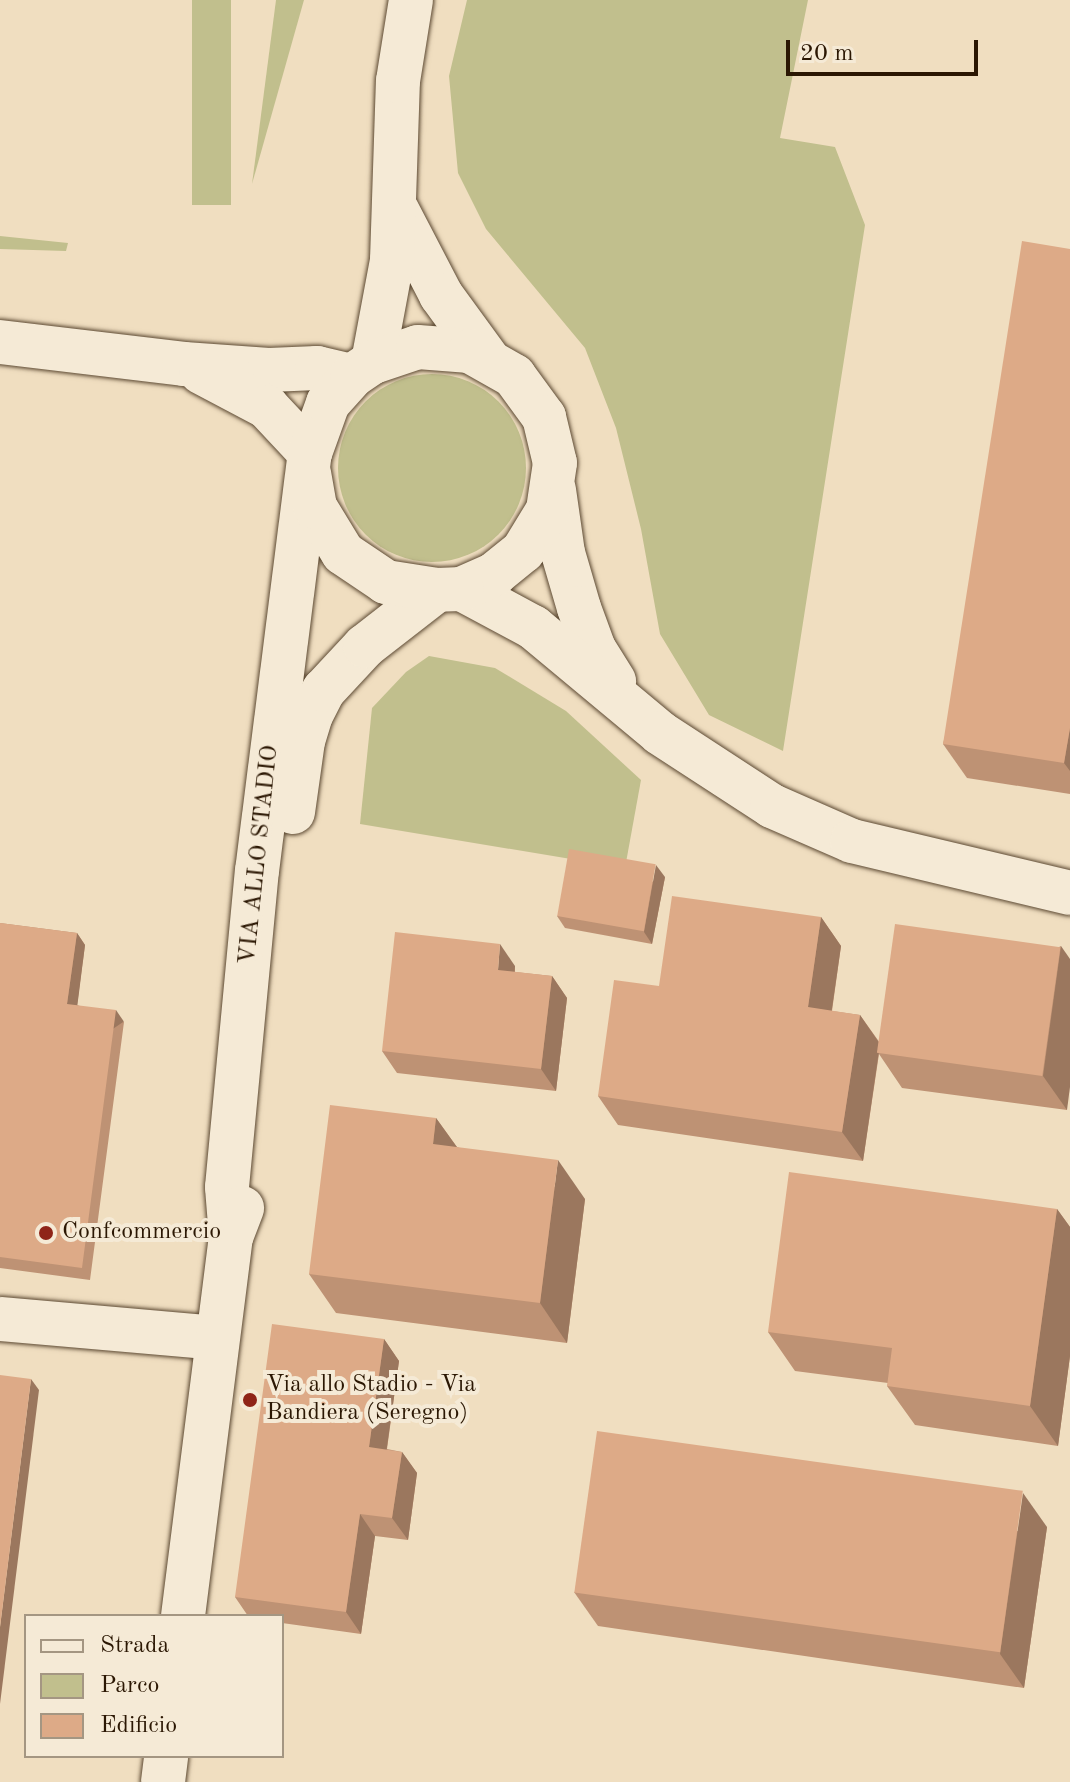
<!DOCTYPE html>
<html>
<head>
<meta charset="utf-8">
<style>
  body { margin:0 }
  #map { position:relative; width:1070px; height:1782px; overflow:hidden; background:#f0dec0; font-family:"Old Standard TT",serif }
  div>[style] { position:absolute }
  .green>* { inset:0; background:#c1bf8d; transform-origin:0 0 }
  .round { border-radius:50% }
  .roads { filter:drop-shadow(0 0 2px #5c4932) drop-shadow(0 0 2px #5c4932) }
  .minor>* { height:44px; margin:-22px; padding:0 22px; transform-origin:22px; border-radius:22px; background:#f5ead6 }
  .secondary>* { height:44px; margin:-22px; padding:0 22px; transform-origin:22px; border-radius:22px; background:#f5ead6 }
  .wall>* { inset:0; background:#be9274 }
  .shaded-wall>* { inset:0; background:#9b775e; transform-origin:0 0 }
  .building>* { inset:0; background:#ddaa87; transform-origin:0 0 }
  .dots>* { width:22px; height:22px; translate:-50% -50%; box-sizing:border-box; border:4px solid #f5ead6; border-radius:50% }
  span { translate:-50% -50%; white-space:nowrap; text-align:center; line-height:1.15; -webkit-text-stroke:8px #f5ead6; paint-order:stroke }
  .street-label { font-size:24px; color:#2b1703 }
  .poi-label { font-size:24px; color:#2b1703 }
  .left { translate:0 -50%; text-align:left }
  .legend { position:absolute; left:24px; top:1614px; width:260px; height:144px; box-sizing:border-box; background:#f5ead6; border:2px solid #a49682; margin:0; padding:10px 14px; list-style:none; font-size:24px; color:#2b1703 }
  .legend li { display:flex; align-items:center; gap:16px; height:40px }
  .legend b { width:40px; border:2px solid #a49682 }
  .scale { position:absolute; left:786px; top:40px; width:192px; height:36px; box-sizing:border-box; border:4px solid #2b1703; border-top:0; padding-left:10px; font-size:24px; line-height:28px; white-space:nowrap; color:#2b1703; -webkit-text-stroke:6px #f5ead6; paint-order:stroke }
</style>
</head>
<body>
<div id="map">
  <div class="green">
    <i style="left:192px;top:0;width:39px;height:205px"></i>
    <i style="clip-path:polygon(276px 0,304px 0,252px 184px)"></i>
    <i style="clip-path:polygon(467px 0,808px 0,780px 138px,835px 147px,865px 225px,783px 751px,709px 715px,660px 634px,641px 529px,616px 428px,585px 348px,486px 229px,458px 173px,449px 76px)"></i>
    <i style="clip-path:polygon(0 236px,68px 243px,66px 251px,0 249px)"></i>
    <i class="round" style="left:338px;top:374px;width:188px;height:188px"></i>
    <i style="clip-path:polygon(429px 656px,495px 668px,566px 711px,641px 780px,625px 868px,360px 824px,372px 708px,406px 672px)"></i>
  </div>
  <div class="roads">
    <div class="minor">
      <i style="left:0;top:342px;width:185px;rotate:6.8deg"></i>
      <i style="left:184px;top:364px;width:85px;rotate:4deg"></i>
      <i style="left:269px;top:370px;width:48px;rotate:-2.4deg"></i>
      <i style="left:317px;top:368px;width:36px;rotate:13deg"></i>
      <i style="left:201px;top:372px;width:75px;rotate:27.9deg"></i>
      <i style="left:267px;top:407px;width:63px;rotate:46.9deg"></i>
      <i style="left:554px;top:490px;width:64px;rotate:81.9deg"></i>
      <i style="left:563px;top:553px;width:57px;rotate:73.8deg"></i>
      <i style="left:579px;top:608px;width:44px;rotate:69.9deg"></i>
      <i style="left:594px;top:649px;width:38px;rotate:58deg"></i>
      <i style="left:462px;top:589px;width:81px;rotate:28.2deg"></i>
      <i style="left:533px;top:627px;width:165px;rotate:39.8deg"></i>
      <i style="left:660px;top:733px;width:134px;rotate:33.1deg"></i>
      <i style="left:772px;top:806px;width:87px;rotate:23.6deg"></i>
      <i style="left:852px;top:841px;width:224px;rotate:13.4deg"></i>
      <i style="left:0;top:1319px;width:218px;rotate:5deg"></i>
    </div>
    <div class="secondary">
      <i style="left:397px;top:210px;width:96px;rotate:62.6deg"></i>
      <i style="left:441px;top:295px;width:78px;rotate:53.9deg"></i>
      <i style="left:373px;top:362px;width:104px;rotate:-79.4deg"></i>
      <i style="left:392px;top:260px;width:179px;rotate:-88.1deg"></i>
      <i style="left:398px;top:81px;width:82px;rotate:-80.9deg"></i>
      <i style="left:293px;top:812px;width:72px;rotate:-82deg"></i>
      <i style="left:303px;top:741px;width:27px;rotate:-73deg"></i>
      <i style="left:311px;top:715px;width:28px;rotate:-63deg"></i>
      <i style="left:324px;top:690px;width:60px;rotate:-47deg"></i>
      <i style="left:365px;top:646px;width:91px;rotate:-37.9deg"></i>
      <i style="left:231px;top:1237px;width:50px;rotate:-94.6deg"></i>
      <i style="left:227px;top:1187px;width:317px;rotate:-84.6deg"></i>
      <i style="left:257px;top:871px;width:421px;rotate:-82.8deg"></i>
      <i style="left:310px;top:453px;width:53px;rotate:-70.2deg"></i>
      <i style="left:328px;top:403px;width:36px;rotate:-48deg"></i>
      <i style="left:352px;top:376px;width:25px;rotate:-34deg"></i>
      <i style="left:373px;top:362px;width:47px;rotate:-18.4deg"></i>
      <i style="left:418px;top:347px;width:52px;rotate:4.4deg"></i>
      <i style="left:470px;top:351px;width:51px;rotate:29.6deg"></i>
      <i style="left:514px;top:376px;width:51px;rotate:53.8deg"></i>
      <i style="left:544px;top:417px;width:47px;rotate:76.6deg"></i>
      <i style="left:555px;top:463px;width:48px;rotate:98.5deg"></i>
      <i style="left:548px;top:510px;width:48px;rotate:121.4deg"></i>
      <i style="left:523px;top:551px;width:36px;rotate:141deg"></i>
      <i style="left:495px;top:574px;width:36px;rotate:156deg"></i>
      <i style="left:462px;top:589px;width:25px;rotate:178deg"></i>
      <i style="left:437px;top:590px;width:52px;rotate:-171.1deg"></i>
      <i style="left:386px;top:582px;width:52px;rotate:-146deg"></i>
      <i style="left:343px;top:553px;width:54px;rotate:-121.3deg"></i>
      <i style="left:315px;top:507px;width:34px;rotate:-100deg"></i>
      <i style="left:183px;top:1616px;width:382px;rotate:-82.8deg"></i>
      <i style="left:231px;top:1237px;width:31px;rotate:-69deg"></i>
      <i style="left:163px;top:1782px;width:26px;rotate:-83deg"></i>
    </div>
  </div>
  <div class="wall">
    <i style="clip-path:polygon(1070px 249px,1070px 794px,967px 778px,943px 744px)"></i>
    <i style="clip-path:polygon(665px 877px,652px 944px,565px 928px,557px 916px)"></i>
    <i style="clip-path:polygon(821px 917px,841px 946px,832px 1011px,860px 1015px,880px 1043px,1061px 946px,1067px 1110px,902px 1088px,879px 1054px,863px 1161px,618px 1125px,598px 1096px,659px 986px)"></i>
    <i style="clip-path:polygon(0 923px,77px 933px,85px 945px,77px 1005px,124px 1022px,90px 1280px,0 1268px)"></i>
    <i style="clip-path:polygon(515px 966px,515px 972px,552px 976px,567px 998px,556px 1091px,397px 1073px,382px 1051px)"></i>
    <i style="clip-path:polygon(436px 1118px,457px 1147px,585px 1199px,567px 1343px,336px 1313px,309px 1274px)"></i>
    <i style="clip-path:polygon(1057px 1209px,1070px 1227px,1070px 1356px,1058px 1446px,915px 1425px,887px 1386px,888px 1383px,795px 1371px,768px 1332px)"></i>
    <i style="clip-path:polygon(384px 1339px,399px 1361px,387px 1449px,402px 1452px,417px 1473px,408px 1540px,375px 1536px,361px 1634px,282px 1623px,282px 1616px,248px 1616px,235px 1597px)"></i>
    <i style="clip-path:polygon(1047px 1527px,1024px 1688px,598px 1626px,574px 1592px)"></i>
  </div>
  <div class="shaded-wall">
    <i style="clip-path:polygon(1070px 728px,1070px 771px,1064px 763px)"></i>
    <i style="clip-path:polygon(656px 865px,665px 877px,652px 944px,644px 932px)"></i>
    <i style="clip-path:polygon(821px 917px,841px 946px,828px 1036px,808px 1007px)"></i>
    <i style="clip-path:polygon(77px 933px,85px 945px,76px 1016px,67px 1004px)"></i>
    <i style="clip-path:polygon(500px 944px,515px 966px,513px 991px,498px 970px)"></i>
    <i style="clip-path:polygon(1061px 946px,1070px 959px,1070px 1087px,1067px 1110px,1043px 1076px)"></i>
    <i style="clip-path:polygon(552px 976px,567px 998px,556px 1091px,541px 1069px)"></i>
    <i style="left:116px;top:1010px;width:14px;height:260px;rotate:56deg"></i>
    <i style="clip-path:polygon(860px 1015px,880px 1044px,863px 1161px,842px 1132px)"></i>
    <i style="clip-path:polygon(436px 1118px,464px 1157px,433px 1144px)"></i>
    <i style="clip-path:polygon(558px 1160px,585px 1199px,567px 1343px,540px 1303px)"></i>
    <i style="clip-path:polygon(1057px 1209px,1070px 1227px,1070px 1356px,1058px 1446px,1030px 1406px)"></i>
    <i style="clip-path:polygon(384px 1339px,399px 1361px,384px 1468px,369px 1447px)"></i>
    <i style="clip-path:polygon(31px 1379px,39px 1390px,0 1704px,0 1627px)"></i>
    <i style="clip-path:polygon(402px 1452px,417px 1473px,408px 1540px,392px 1518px)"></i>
    <i style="clip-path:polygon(1023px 1493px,1047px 1527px,1024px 1688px,1000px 1654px)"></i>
    <i style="clip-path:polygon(360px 1514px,375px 1536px,361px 1634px,346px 1612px)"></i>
  </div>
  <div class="building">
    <i style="clip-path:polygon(1022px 241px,1070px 249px,1070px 728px,1064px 763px,943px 744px)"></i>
    <i style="left:569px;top:849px;width:88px;height:68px;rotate:10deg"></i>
    <i style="clip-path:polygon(672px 896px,821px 917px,808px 1007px,860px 1015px,842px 1132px,598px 1096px,614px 980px,659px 986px)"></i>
    <i style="clip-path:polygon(0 923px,77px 933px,67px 1004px,116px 1010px,82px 1268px,0 1257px)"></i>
    <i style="left:895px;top:924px;width:167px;height:130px;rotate:8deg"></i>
    <i style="clip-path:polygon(395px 932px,500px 944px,498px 970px,552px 976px,541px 1069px,382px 1051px)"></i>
    <i style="clip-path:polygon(330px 1105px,436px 1118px,433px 1144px,558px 1160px,540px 1303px,309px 1274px)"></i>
    <i style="clip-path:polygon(789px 1172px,1057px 1209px,1030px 1406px,887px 1386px,892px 1348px,768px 1332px)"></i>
    <i style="clip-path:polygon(272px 1324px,384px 1339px,369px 1447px,402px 1452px,392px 1518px,360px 1514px,346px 1612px,235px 1597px)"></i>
    <i style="clip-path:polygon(0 1375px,31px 1379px,0 1627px)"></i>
    <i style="left:597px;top:1431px;width:430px;height:163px;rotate:8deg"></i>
  </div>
  <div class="dots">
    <i style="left:46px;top:1233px;background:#8f2418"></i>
    <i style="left:250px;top:1400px;background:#8f2418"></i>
  </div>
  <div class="street-label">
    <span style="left:260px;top:855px;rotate:-84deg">VIA ALLO STADIO</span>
  </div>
  <div class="poi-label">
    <span class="left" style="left:62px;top:1233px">Confcommercio</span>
    <span class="left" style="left:266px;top:1400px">Via allo Stadio - Via<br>Bandiera (Seregno)</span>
  </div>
  <ul class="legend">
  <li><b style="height:10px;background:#f5ead6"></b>Strada</li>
  <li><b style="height:22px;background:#c1bf8d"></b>Parco</li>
  <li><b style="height:22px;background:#ddaa87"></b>Edificio</li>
  </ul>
  <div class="scale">20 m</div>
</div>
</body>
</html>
